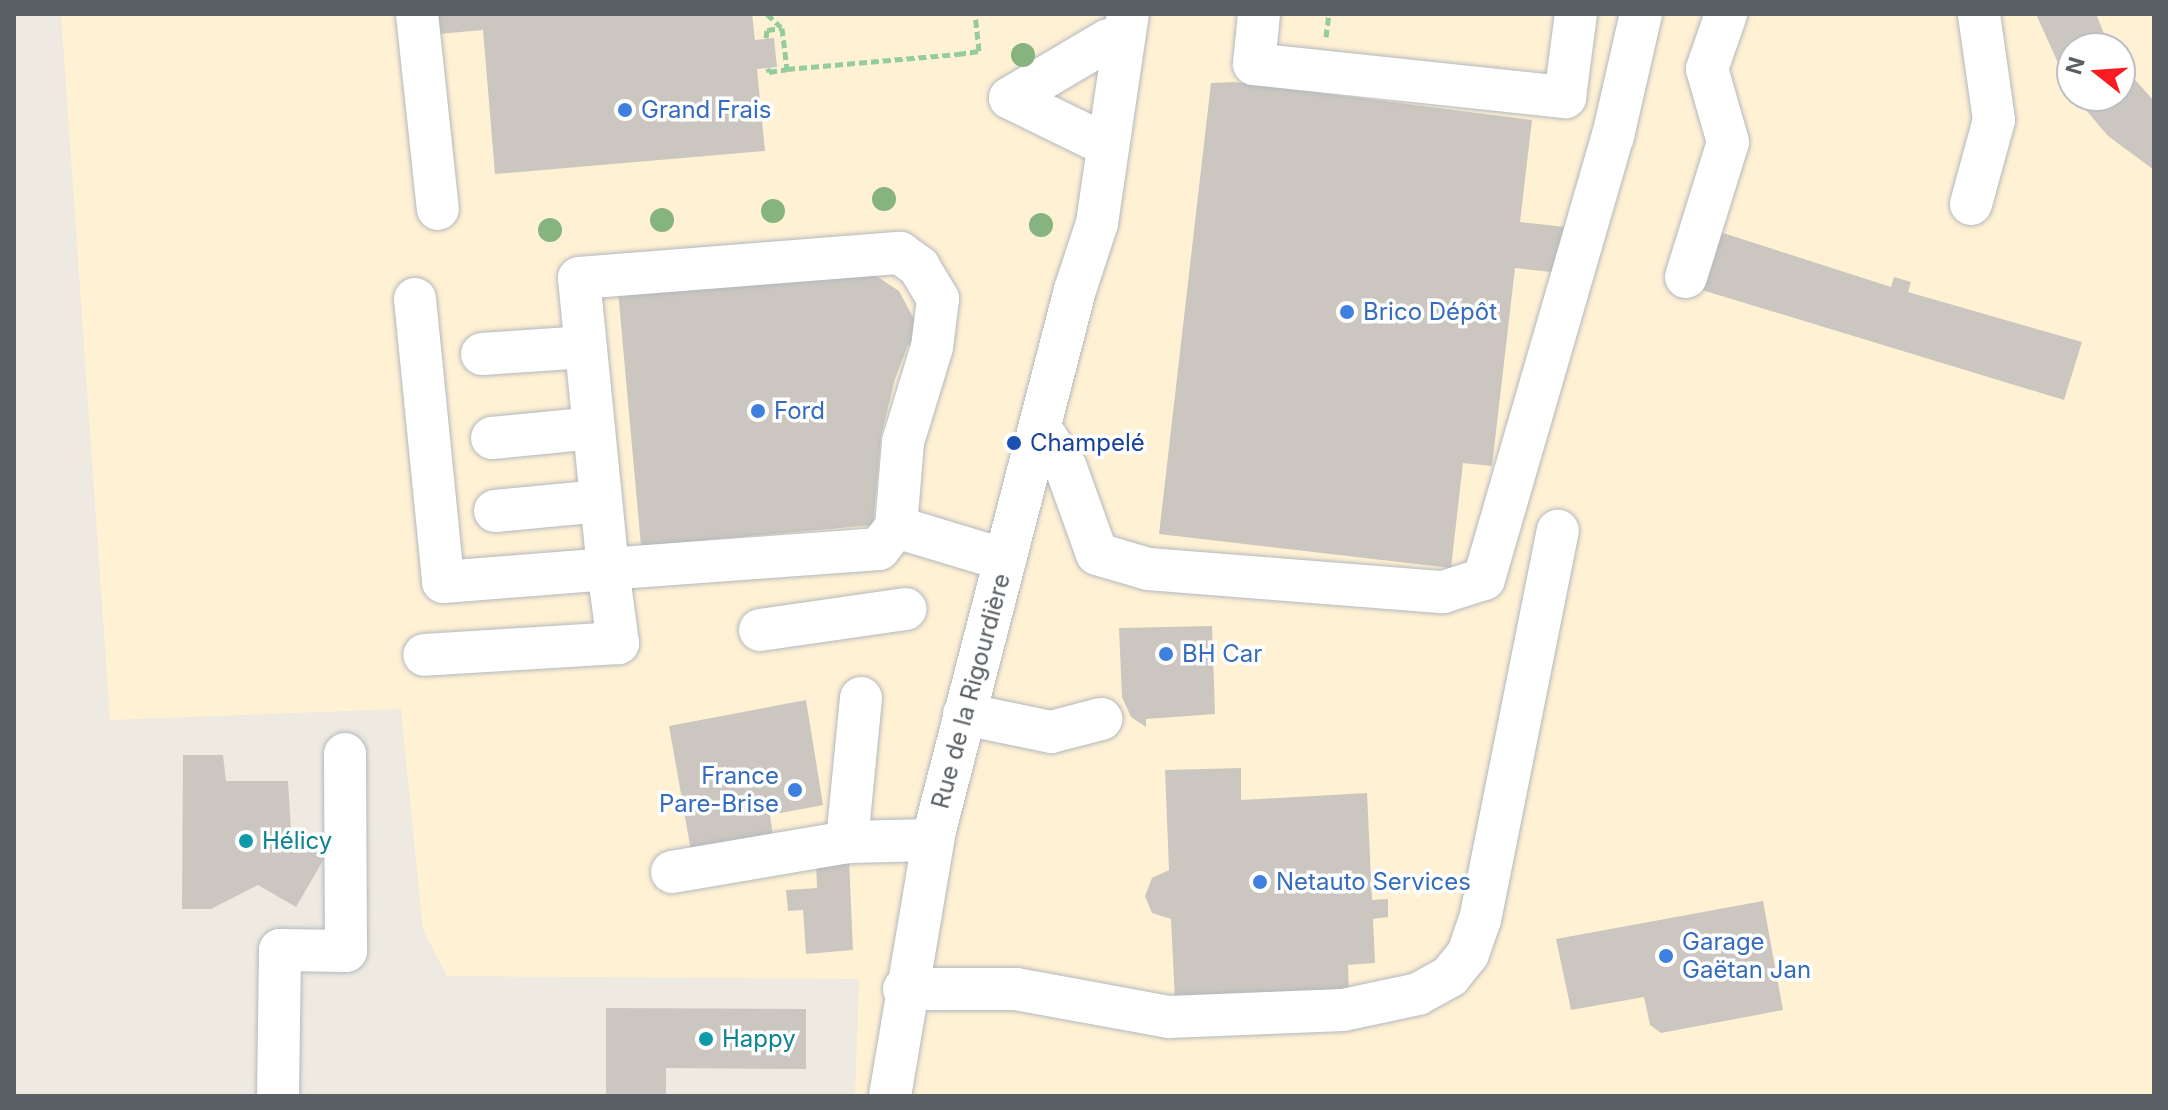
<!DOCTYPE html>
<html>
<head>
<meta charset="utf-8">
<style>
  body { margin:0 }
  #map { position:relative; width:2168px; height:1110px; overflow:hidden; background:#eeeae1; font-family:Inter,sans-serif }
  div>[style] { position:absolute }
  .commercial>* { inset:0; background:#fff1d4 }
  .building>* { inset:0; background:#cbc7c0 }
  .path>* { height:5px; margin-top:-2.5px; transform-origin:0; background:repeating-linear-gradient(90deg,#94cc9e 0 8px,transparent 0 12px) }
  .roads { filter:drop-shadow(0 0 2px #b4b8bd) drop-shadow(0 0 2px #b4b8bd) }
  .minor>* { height:42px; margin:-21px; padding:0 21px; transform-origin:21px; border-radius:21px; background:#fff }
  .trees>* { width:24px; height:24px; margin:-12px; border-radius:50%; background:#86b47e }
  .dots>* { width:22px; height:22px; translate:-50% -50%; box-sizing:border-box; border:4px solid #fff; border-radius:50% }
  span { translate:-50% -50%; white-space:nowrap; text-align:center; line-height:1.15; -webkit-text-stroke:7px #fff; paint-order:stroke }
  .shop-label { font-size:24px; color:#366cbe }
  .left { translate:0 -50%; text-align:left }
  .right { translate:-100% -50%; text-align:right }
  .transit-label { font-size:24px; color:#164399 }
  .street-label { font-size:24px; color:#595f63 }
  .culture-label { font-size:24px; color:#0d838f }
  .frame { position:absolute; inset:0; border:16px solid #595f63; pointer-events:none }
  .north { position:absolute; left:2056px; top:32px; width:80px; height:80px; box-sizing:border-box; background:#fff; border:2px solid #bdbfc1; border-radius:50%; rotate:287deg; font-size:22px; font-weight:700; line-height:32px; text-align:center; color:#595f63 }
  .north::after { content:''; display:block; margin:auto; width:28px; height:36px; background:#f91c21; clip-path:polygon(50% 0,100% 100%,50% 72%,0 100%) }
</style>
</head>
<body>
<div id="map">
  <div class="commercial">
    <i style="clip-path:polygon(evenodd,61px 14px,2154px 14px,2154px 1096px,855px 1096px,859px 979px,447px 976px,423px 930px,401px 709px,110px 720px,61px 14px,2072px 48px,2120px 48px,2120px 96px,2072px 96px,2072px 48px)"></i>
  </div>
  <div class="building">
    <i style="clip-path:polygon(436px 14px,752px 14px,755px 40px,774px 38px,777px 67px,757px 69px,765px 151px,495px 174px,483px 30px,438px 34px)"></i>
    <i style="clip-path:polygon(2036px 14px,2096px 14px,2110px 48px,2072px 48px,2072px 94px)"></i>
    <i style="clip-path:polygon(2120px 63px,2154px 101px,2154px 170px,2108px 136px,2074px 96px,2120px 96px)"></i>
    <i style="clip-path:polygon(1234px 82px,1532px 120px,1520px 222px,1566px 227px,1560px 273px,1515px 268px,1492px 466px,1463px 463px,1451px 568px,1159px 534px,1211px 83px)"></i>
    <i style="clip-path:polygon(1720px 232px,1891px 287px,1894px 277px,1911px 282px,1908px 292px,2082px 342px,2064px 400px,1702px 290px)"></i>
    <i style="clip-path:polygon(872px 273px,899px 291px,916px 323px,913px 346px,908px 345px,895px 379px,881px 436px,873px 525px,641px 546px,618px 291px)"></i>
    <i style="clip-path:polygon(1212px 626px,1215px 714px,1146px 719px,1146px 727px,1131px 717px,1122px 697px,1119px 628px)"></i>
    <i style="clip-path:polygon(806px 700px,823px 805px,770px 815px,773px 836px,691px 851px,669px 726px)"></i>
    <i style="clip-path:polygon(183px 755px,223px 755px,226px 781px,288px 781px,291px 830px,328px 852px,296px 907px,258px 885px,211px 909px,182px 909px)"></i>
    <i style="clip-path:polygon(1241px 768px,1241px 800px,1367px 793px,1372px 900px,1388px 899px,1388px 917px,1373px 919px,1375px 963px,1348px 965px,1349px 994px,1175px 1001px,1171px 919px,1152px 913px,1145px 896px,1152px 878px,1169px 870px,1165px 770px)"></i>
    <i style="clip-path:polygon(849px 859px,853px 950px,806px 954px,803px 910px,788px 911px,786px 890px,817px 888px,816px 862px)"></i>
    <i style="clip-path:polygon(1763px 901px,1783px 1010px,1661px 1033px,1650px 1025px,1644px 997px,1571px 1010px,1556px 939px)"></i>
    <i style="clip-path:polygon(606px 1008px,806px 1009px,806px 1069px,666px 1068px,666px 1096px,606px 1096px)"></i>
  </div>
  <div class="path">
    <i style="left:767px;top:14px;width:19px;rotate:43deg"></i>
    <i style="left:1326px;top:37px;width:23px;rotate:-83deg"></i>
    <i style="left:766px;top:38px;width:8px;rotate:-83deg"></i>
    <i style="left:767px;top:30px;width:15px;rotate:-8deg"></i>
    <i style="left:782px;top:28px;width:41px;rotate:83deg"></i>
    <i style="left:787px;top:69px;width:172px;rotate:-5deg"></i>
    <i style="left:958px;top:54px;width:21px;rotate:-8deg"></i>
    <i style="left:979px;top:51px;width:37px;rotate:-96deg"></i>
    <i style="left:768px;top:68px;width:4px;rotate:76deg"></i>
    <i style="left:769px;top:72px;width:18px;rotate:-9deg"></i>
  </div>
  <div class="roads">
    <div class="minor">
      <i style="left:417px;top:14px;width:196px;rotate:83.9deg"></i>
      <i style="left:1259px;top:14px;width:50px;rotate:95.7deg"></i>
      <i style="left:1254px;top:64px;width:313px;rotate:6.1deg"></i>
      <i style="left:1565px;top:97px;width:84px;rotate:-82.5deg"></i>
      <i style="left:1010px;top:98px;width:114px;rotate:-30.6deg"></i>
      <i style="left:1010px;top:98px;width:96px;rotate:26deg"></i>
      <i style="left:1971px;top:204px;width:87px;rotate:-74.7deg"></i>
      <i style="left:1994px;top:120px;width:107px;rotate:-98.1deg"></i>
      <i style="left:1686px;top:277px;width:141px;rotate:-72.7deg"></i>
      <i style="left:1728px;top:142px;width:76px;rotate:-106deg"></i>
      <i style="left:1707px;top:69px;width:58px;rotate:-70.9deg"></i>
      <i style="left:415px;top:299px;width:284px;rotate:84.3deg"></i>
      <i style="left:443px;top:582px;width:166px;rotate:-4.5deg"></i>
      <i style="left:608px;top:569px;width:75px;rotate:82.3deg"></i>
      <i style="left:618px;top:643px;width:194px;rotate:176.5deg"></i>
      <i style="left:482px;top:354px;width:104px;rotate:-3.9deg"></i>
      <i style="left:1040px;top:428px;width:48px;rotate:57deg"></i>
      <i style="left:1066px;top:468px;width:91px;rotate:70.2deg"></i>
      <i style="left:1097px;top:554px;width:53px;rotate:16.4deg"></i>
      <i style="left:1148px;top:569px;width:296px;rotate:4.5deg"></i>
      <i style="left:1443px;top:592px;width:43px;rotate:-17.6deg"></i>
      <i style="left:1484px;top:579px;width:461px;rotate:-73.8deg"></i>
      <i style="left:1613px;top:136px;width:125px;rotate:-77.1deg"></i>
      <i style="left:492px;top:438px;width:102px;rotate:-5.6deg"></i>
      <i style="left:495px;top:511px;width:106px;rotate:-5.4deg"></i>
      <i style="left:896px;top:527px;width:28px;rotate:128deg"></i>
      <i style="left:879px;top:549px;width:272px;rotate:175.8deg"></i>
      <i style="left:608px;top:569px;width:292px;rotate:-95.7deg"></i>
      <i style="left:579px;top:278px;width:322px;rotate:-4.5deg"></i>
      <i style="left:900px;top:253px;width:24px;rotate:36deg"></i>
      <i style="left:919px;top:267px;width:37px;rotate:59deg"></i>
      <i style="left:938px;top:299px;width:48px;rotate:97.1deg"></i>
      <i style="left:932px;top:347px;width:99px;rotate:107deg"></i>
      <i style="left:903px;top:442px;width:85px;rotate:94.7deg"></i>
      <i style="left:896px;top:527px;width:114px;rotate:16.8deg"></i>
      <i style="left:760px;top:630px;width:147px;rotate:-8.2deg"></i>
      <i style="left:861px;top:698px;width:145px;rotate:95.6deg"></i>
      <i style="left:847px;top:842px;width:86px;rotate:-1.3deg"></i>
      <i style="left:964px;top:714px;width:89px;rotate:11.7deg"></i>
      <i style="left:1051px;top:732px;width:52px;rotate:-14.6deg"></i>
      <i style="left:672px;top:872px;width:178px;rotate:-9.7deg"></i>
      <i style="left:904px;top:989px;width:112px"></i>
      <i style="left:1016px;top:989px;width:156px;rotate:10.4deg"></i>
      <i style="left:1169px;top:1017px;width:174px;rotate:-2.3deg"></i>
      <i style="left:1343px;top:1010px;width:77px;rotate:-12deg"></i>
      <i style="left:1418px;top:994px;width:37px;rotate:-29deg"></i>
      <i style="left:1450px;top:976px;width:28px;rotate:-51deg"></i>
      <i style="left:1468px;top:954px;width:36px;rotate:-71deg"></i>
      <i style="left:1480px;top:920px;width:397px;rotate:-78.7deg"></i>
      <i style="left:278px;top:1096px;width:146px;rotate:-89.2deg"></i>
      <i style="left:280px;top:950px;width:66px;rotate:0.9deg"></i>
      <i style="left:346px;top:951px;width:197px;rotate:-90.3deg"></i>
      <i style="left:890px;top:1096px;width:270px;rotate:-80.4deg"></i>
      <i style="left:935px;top:830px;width:558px;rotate:-75.47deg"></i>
      <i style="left:1075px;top:290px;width:71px;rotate:-71.8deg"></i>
      <i style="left:1097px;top:223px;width:211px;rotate:-81.6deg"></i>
    </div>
  </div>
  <div class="trees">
    <i style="left:1023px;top:55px"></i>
    <i style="left:884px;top:199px"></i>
    <i style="left:773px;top:211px"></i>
    <i style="left:662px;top:220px"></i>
    <i style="left:1041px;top:225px"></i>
    <i style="left:550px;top:230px"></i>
  </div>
  <div class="dots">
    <i style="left:625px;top:110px;background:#3f7fe0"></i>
    <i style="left:1347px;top:312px;background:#3f7fe0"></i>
    <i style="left:758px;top:411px;background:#3f7fe0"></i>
    <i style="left:1014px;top:443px;background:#1a4fb4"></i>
    <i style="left:1166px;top:654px;background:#3f7fe0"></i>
    <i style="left:795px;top:790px;background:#3f7fe0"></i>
    <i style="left:246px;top:841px;background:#0f9aa8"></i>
    <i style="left:1260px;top:882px;background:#3f7fe0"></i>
    <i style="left:1666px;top:956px;background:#3f7fe0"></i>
    <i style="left:706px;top:1039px;background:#0f9aa8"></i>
  </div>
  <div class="shop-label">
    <span class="left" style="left:641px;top:110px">Grand Frais</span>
    <span class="left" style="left:1363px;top:312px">Brico Dépôt</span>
    <span class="left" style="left:774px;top:411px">Ford</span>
    <span class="left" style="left:1182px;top:654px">BH Car</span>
    <span class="right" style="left:779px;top:790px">France<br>Pare-Brise</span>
    <span class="left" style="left:1276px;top:882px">Netauto Services</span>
    <span class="left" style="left:1682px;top:956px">Garage<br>Gaëtan Jan</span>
  </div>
  <div class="transit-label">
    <span class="left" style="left:1030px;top:443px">Champelé</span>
  </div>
  <div class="street-label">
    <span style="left:971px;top:691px;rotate:-75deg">Rue de la Rigourdière</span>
  </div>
  <div class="culture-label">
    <span class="left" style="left:262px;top:841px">Hélicy</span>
    <span class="left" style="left:722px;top:1039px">Happy</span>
  </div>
  <div class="frame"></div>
  <div class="north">N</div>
</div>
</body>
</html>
